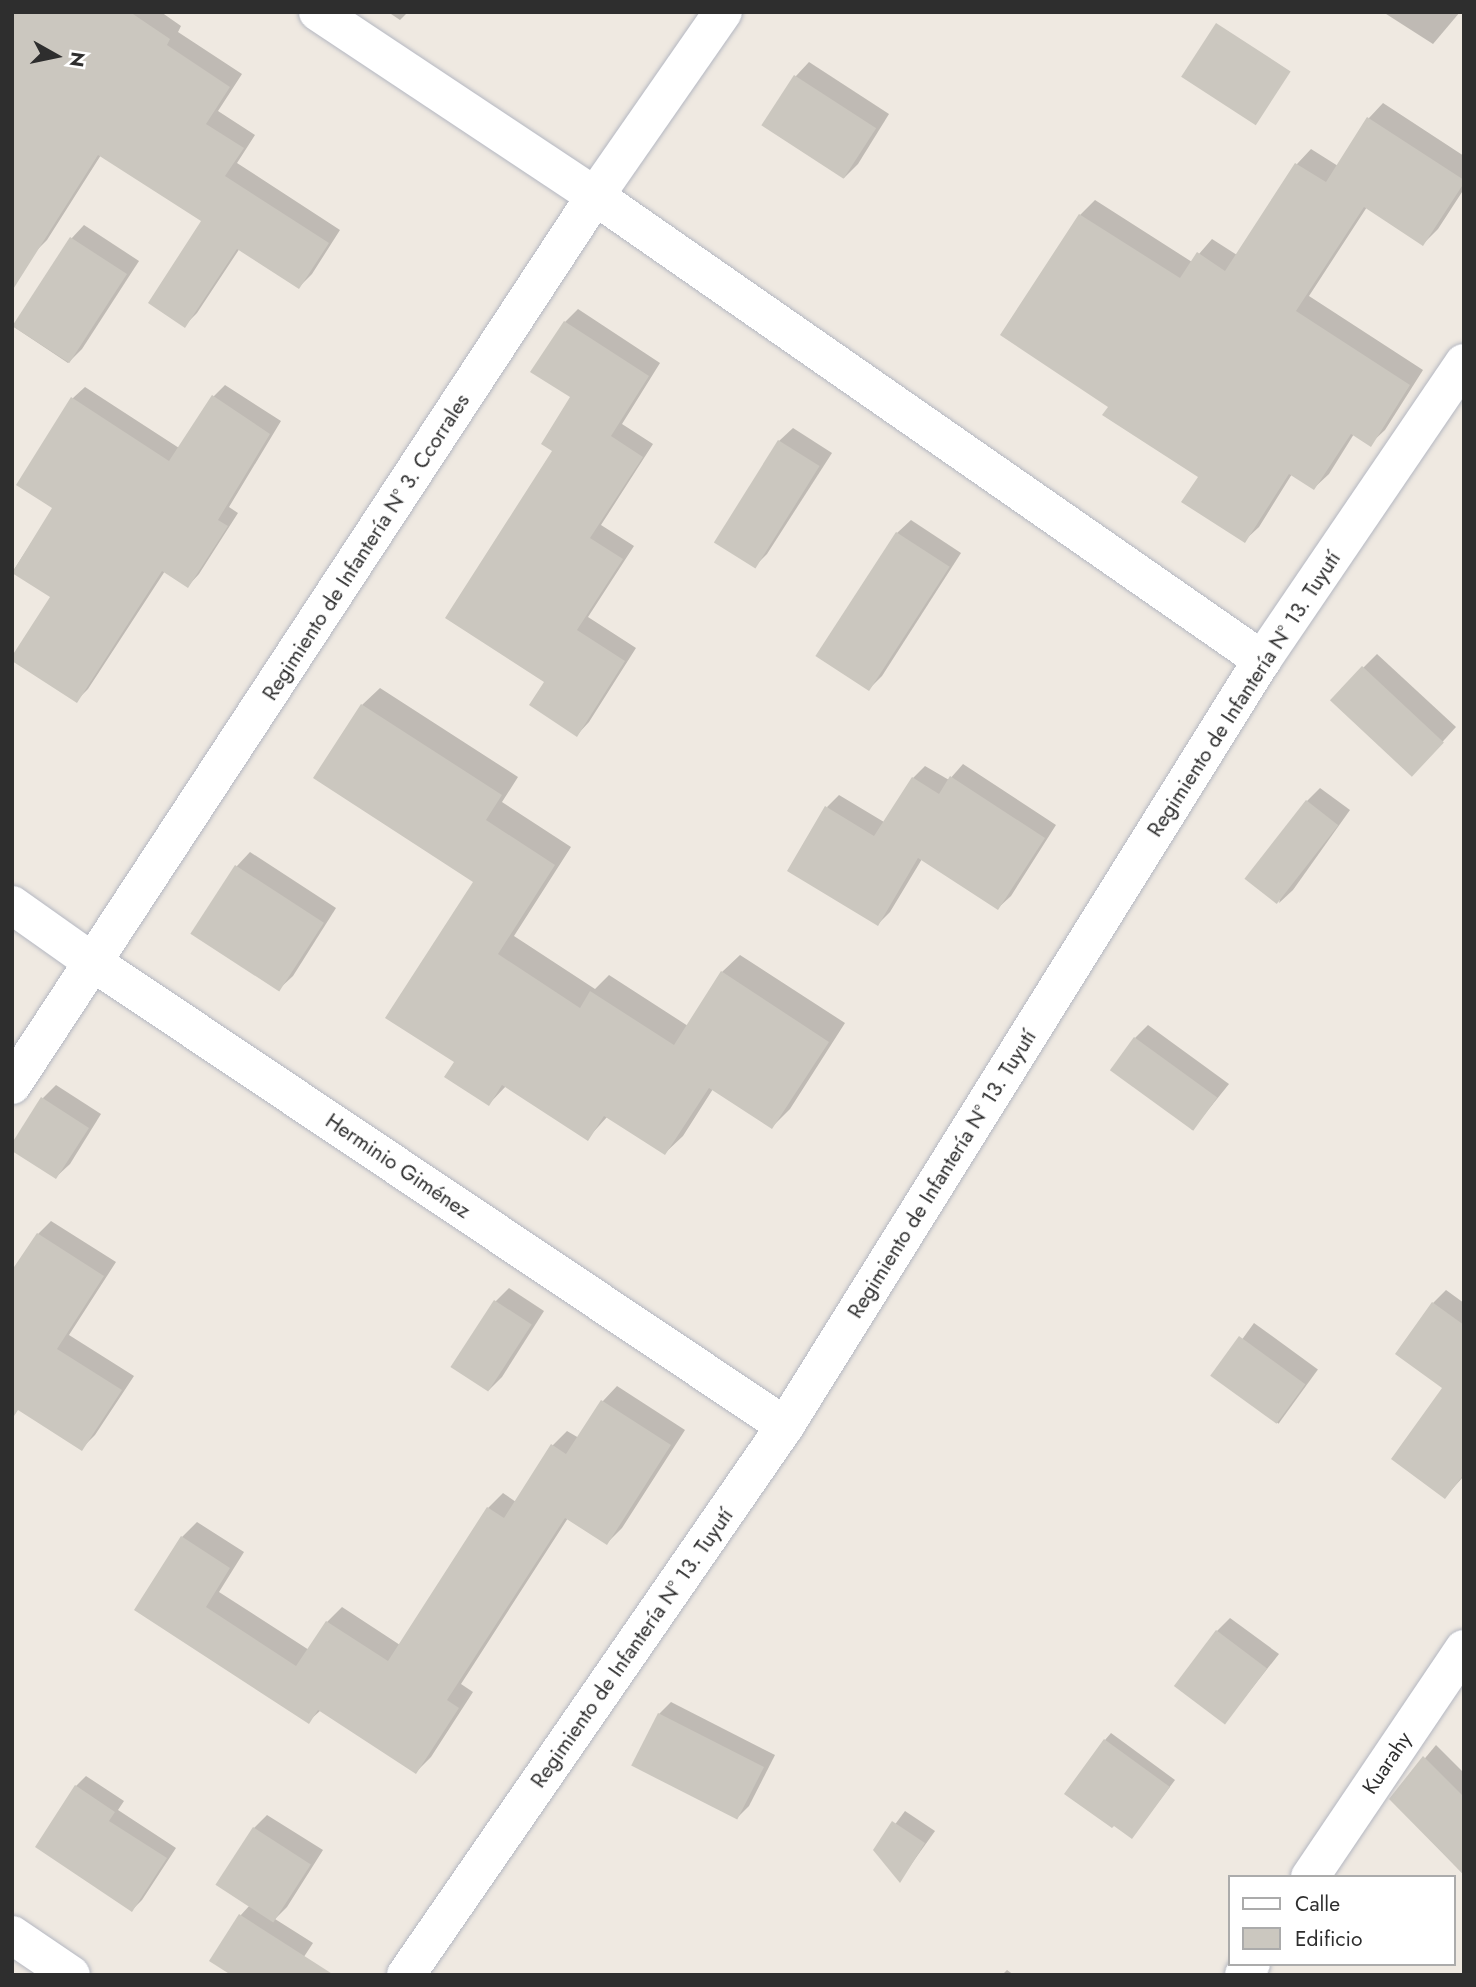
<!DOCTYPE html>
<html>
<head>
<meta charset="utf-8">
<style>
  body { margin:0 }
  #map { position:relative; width:1476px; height:1987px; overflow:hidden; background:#efe9e1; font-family:Jost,sans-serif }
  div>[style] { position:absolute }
  .shadow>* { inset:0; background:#0003; transform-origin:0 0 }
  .building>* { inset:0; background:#cbc7bf; transform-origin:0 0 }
  .roads { filter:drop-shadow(0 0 2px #b4b7c1) drop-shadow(0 0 2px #b4b7c1) }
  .minor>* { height:38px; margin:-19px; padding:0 19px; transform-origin:19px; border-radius:19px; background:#fff }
  .tertiary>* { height:38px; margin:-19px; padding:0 19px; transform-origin:19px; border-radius:19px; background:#fff }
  span { translate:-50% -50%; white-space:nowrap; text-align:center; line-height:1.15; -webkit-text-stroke:6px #fff; paint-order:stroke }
  .street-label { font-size:21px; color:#2e2e2e }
  .frame { position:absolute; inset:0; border:14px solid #2e2e2e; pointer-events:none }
  .legend { position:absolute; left:1228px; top:1875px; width:228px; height:91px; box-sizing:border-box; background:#fff; border:2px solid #ababab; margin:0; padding:9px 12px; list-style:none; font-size:21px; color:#2e2e2e }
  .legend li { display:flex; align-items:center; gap:14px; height:35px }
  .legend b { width:35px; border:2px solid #ababab }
  .north { position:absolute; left:21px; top:21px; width:70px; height:70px; -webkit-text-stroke:5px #fff; paint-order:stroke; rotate:99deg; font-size:19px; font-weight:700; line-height:28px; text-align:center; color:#2e2e2e }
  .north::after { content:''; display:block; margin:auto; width:24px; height:32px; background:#2e2e2e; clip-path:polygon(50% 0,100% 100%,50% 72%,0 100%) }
</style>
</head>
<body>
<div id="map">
  <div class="shadow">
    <i style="clip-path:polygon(12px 12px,161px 12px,181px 26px,178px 32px,242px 74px,218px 111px,255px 135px,237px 163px,340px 230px,312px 274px,299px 287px,240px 248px,197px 313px,185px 325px,203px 220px,101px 155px,47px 240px,35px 252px)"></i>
    <i style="clip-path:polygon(388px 12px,408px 12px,400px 20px)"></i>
    <i style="clip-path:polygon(1383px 12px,1460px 12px,1433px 44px)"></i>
    <i style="clip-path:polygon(809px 62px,889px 114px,858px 164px,844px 178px,764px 126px,796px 76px)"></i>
    <i style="clip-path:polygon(1383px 103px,1464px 156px,1464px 189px,1438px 229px,1423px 244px,1367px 207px,1309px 296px,1423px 370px,1385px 430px,1370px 444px,1354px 434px,1329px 474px,1314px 488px,1292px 474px,1259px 527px,1244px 541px,1200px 476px,1110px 406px,1080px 215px,1095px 200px,1192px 262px,1212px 239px,1237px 255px,1297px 164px,1311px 149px,1338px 166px,1369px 118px)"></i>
    <i style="clip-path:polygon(84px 225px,139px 261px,82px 349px,68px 363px,14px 327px,71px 239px)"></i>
    <i style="clip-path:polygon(578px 309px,660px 363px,622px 424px,653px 444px,601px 525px,634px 546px,588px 617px,636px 648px,589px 722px,577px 735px,546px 681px,554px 451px,573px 397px,533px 371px,565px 322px)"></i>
    <i style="clip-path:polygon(225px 385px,281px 421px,229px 507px,238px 513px,199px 574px,188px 586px,165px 571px,88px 689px,76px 701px,53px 597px,13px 571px,54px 508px,73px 398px,85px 387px,179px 448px,214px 396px)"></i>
    <i style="clip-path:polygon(793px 428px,832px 453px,767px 554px,754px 567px,779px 441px)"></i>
    <i style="clip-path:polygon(911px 520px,961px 553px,882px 676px,869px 689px,897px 533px)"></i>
    <i style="clip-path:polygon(1377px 654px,1456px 727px,1425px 761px,1363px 668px)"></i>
    <i style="clip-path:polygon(380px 688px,518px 777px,502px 802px,571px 847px,514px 936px,595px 989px,609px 975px,688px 1026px,722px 972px,740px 955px,845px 1023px,790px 1109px,772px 1127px,713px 1089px,683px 1136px,665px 1153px,608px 1116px,588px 1138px,507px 1085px,489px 1104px,457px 1061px,475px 881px,362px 705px)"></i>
    <i style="clip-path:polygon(963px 764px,1056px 825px,1011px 896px,998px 908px,922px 859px,890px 912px,878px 924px,827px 807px,839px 795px,884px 822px,913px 778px,925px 766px,949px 780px)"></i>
    <i style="clip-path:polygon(1320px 788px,1350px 810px,1293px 890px,1279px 903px,1307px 801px)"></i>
    <i style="clip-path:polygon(250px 852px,336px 908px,293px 976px,279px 989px,193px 934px,237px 866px)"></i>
    <i style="clip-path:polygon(1148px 1025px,1229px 1084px,1192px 1130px,1135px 1038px)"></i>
    <i style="clip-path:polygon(56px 1085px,101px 1114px,70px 1164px,56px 1177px,43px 1098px)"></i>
    <i style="clip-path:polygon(51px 1221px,116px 1262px,69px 1335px,134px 1376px,95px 1435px,82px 1448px,12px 1404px,38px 1234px)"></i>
    <i style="clip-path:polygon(509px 1288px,544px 1311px,502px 1377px,489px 1390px,495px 1302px)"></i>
    <i style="clip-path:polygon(1446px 1290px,1464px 1303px,1464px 1476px,1445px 1497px,1444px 1388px,1433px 1303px)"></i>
    <i style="left:1254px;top:1323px;width:79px;height:67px;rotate:36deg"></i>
    <i style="clip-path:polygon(617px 1386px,685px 1430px,622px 1528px,607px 1543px,568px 1518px,461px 1684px,473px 1692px,431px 1757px,416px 1772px,321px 1710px,309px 1721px,137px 1609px,182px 1537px,197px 1522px,244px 1552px,219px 1592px,309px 1650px,327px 1622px,342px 1607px,400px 1645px,488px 1508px,503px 1493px,516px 1502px,553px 1445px,567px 1431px,579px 1438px,603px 1401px)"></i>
    <i style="clip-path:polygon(1230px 1618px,1279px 1654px,1226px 1721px,1217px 1631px)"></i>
    <i style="clip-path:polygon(671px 1702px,775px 1755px,749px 1806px,737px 1818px,633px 1765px,659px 1714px)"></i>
    <i style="clip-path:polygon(1111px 1733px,1175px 1780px,1132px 1837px,1105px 1740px)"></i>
    <i style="clip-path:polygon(1436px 1745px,1464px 1773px,1464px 1875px,1391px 1799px)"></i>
    <i style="clip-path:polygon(86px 1776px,124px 1801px,118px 1810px,176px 1848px,142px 1900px,132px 1910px,37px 1846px,76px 1786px)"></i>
    <i style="clip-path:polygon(905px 1811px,935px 1831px,900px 1880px,876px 1850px)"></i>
    <i style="clip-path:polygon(267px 1815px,323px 1850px,287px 1907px,275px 1919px,313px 1943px,292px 1975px,240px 1916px,250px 1905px,254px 1828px)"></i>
    <i style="clip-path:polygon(1007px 1970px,1014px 1975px,1002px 1975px)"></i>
  </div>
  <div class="building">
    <i style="clip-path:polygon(12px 12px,130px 12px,170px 39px,167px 45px,230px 87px,206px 124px,244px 148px,225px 176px,329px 243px,299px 289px,237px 249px,185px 328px,148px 303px,201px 221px,98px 155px,12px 291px)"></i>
    <i style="left:1216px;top:23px;width:89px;height:64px;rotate:33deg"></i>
    <i style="left:794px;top:75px;width:98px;height:60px;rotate:33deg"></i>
    <i style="clip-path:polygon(1367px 117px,1464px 180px,1464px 183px,1423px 246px,1364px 207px,1296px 311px,1410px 385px,1371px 447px,1351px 434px,1314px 490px,1289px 474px,1245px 543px,1181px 502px,1198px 477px,1102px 415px,1108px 407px,1000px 335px,1079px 214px,1180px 278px,1197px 252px,1225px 271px,1295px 163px,1326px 182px)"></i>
    <i style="left:70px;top:237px;width:68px;height:106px;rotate:33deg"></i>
    <i style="clip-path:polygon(564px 321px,649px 376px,611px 436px,643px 457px,590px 538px,623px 559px,577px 630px,625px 661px,577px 737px,529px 705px,544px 682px,445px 618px,552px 451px,541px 444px,570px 397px,530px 372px)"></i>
    <i style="clip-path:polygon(212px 395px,270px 434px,218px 520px,228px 526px,188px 588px,162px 571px,77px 703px,12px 661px,12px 656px,50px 597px,12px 573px,52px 508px,16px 485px,71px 397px,169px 461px)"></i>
    <i style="left:778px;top:440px;width:49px;height:121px;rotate:32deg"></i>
    <i style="left:896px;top:532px;width:64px;height:148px;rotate:33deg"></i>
    <i style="left:1362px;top:666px;width:112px;height:47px;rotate:43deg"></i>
    <i style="clip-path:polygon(361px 704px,502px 795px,486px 820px,555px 865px,498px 954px,580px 1008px,590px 991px,674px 1045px,721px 971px,829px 1042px,772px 1129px,709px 1088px,665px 1155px,604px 1116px,588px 1141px,502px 1085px,489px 1106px,444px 1077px,454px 1062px,385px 1018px,473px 882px,313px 778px)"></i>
    <i style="clip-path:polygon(950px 776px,1045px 838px,998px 910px,918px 858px,878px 926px,787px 871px,825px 806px,874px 836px,912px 777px,939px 794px)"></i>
    <i style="left:1306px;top:800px;width:41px;height:100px;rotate:38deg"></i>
    <i style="left:235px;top:865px;width:106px;height:82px;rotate:33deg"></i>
    <i style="left:1134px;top:1037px;width:103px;height:41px;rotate:36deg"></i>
    <i style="clip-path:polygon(41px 1097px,89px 1128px,56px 1179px,12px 1151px,12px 1143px)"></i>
    <i style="clip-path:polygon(37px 1233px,104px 1276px,57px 1349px,122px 1390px,82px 1451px,18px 1410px,12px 1419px,12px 1270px)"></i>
    <i style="left:494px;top:1300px;width:45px;height:80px;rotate:33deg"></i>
    <i style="clip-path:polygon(1432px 1302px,1464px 1325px,1464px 1474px,1445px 1499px,1391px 1459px,1442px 1388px,1395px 1354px)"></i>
    <i style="left:1239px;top:1336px;width:82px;height:49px;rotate:36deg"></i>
    <i style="clip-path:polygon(601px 1400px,671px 1445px,607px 1545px,565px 1518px,447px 1700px,459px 1708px,416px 1774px,318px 1710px,309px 1724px,134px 1610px,181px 1536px,230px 1568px,206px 1607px,296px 1666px,326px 1621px,388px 1661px,487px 1507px,504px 1518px,551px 1444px,566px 1454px)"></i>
    <i style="left:1216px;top:1630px;width:64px;height:70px;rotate:37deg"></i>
    <i style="left:658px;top:1713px;width:119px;height:59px;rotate:27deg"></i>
    <i style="clip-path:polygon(1104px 1739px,1170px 1787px,1132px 1839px,1114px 1826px,1112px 1828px,1064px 1794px)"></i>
    <i style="clip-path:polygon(1423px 1756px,1464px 1797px,1464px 1875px,1389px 1799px)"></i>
    <i style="clip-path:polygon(75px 1785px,115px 1812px,109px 1821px,167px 1858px,132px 1912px,35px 1847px)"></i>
    <i style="clip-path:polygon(892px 1821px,925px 1843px,900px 1883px,873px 1850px)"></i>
    <i style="left:253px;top:1827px;width:69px;height:69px;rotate:33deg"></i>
    <i style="clip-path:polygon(239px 1914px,334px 1975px,231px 1975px,209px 1961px)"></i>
  </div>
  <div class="roads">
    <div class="minor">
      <i style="left:318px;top:12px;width:333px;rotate:33.6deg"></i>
      <i style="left:595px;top:196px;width:813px;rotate:34.82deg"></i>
      <i style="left:12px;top:905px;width:100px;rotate:35.3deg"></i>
      <i style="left:94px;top:963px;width:832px;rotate:33.82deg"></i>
      <i style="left:12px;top:1085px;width:1063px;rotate:-56.74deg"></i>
      <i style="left:595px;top:196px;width:224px;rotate:-55.2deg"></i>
      <i style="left:12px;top:1935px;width:71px;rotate:34.1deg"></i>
      <i style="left:406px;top:1975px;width:667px;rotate:-55.38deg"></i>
      <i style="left:785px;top:1426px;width:902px;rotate:-58.09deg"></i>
      <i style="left:1262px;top:660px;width:359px;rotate:-55.8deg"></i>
    </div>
    <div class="tertiary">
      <i style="left:1310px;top:1877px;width:275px;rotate:-56deg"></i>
      <i style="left:1244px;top:1975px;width:13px;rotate:-58deg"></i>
    </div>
  </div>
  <div class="street-label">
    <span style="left:366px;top:547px;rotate:-57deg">Regimiento de Infantería N° 3. Ccorrales</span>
    <span style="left:1244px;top:694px;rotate:-57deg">Regimiento de Infantería N° 13. Tuyutí</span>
    <span style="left:398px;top:1166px;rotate:34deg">Herminio Giménez</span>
    <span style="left:942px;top:1174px;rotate:-58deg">Regimiento de Infantería N° 13. Tuyutí</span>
    <span style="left:632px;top:1648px;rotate:-55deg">Regimiento de Infantería N° 13. Tuyutí</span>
    <span style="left:1387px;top:1763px;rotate:-56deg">Kuarahy</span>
  </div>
  <div class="frame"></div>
  <ul class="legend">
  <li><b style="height:9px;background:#fff"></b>Calle</li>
  <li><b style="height:19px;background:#cbc7bf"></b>Edificio</li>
  </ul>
  <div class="north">N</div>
</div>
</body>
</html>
